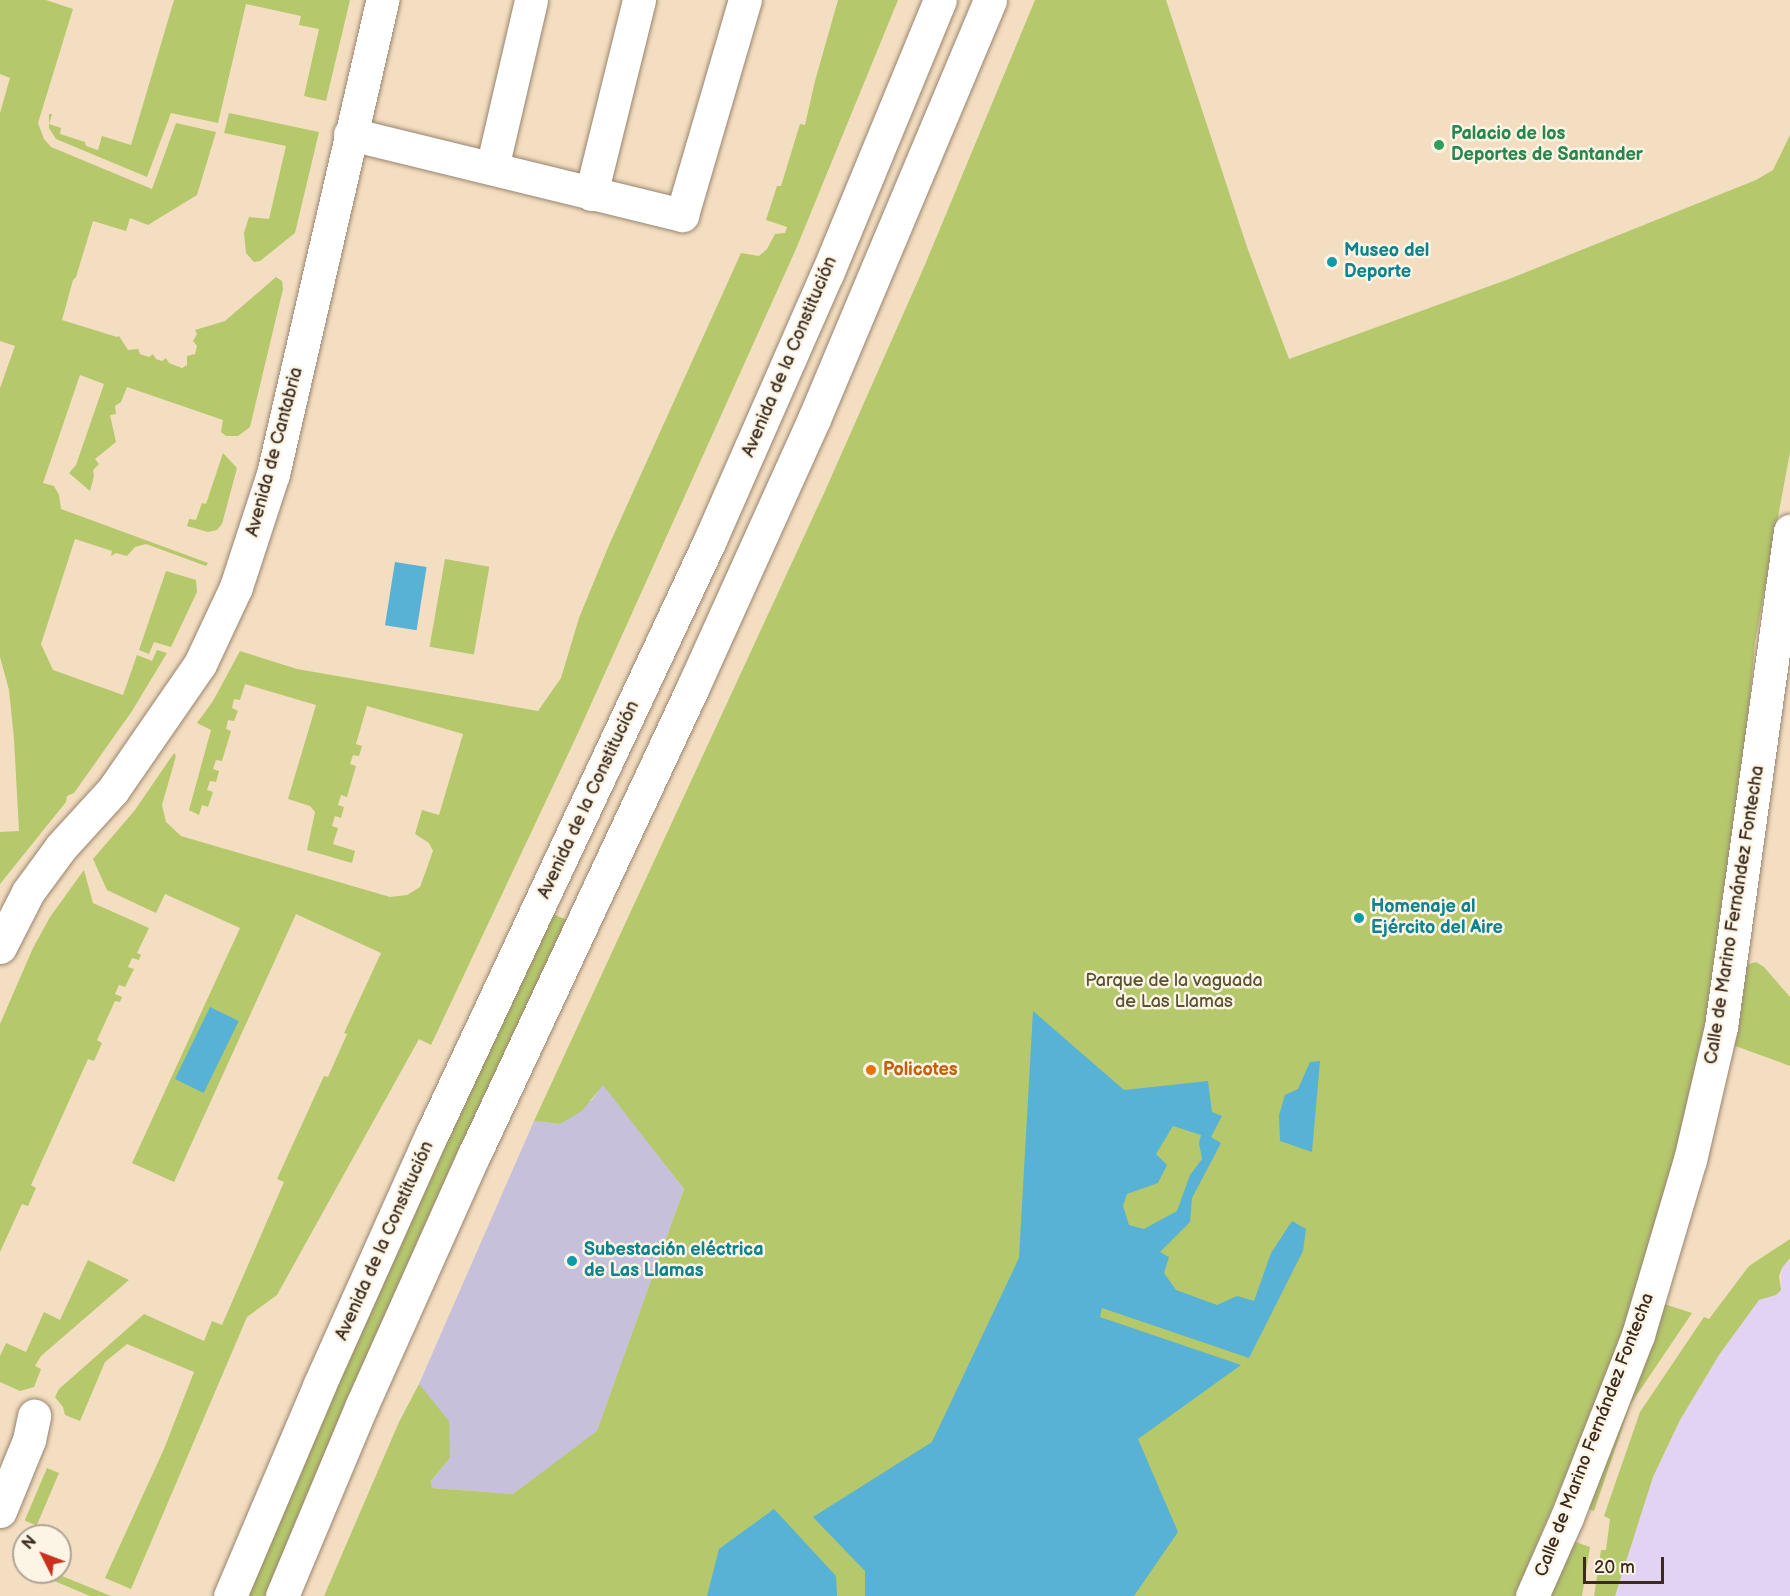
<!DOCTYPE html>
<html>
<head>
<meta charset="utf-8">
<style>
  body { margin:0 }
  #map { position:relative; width:1790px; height:1596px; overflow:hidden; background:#f4dec1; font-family:"Balsamiq Sans",sans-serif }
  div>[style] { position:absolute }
  .built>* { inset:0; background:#e3d3f2 }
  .industrial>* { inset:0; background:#c6c0da }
  .green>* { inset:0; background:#b5c86c; transform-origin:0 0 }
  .water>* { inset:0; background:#57b2d5; transform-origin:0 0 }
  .roads { filter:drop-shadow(0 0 2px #988470) drop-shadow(0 0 2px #988470) }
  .minor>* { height:33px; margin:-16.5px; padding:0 16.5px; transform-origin:16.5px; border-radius:16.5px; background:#fff }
  .major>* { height:33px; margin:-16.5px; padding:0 16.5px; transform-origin:16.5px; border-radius:16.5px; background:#fff }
  .dots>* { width:16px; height:16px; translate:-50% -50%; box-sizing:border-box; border:3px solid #fcf5e5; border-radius:50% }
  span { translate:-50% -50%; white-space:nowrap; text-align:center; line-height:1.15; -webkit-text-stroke:5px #fcf5e5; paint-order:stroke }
  .leisure-label { font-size:18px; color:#27864d; font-weight:700 }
  .left { translate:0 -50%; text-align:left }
  .culture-label { font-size:18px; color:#0d838f; font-weight:700 }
  .street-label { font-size:18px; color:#3b2a1e }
  .park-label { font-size:18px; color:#5a5232 }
  .food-label { font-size:18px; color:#c56008; font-weight:700 }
  .north { position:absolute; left:12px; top:1524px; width:60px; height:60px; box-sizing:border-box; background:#fcf5e5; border:2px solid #afa495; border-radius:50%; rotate:312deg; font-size:16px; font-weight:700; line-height:24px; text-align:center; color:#3b2a1e }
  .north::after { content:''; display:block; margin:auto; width:21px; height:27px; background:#c8321e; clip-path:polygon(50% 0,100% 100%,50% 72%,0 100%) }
  .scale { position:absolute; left:1583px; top:1557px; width:81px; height:27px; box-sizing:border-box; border:3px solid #3b2a1e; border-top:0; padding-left:8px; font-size:18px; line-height:21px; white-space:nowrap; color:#3b2a1e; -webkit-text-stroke:4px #fcf5e5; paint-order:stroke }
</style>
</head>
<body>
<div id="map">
  <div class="built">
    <i style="clip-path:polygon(1790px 1258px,1790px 1596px,1615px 1596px,1653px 1477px,1680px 1420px,1719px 1355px,1759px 1299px,1776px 1295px,1781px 1286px,1782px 1268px)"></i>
  </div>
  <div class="industrial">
    <i style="clip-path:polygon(603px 1084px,684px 1189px,597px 1432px,513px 1494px,432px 1488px,431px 1481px,450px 1458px,419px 1384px,534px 1121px,560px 1124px,592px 1100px)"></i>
  </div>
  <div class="green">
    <i style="clip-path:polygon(0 0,46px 0,73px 9px,38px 123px,44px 139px,51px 147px,152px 189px,176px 123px,216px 132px,197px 195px,148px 225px,130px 218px,126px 231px,93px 221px,76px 277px,73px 280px,62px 320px,117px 337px,119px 336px,128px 350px,138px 349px,140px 354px,149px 357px,153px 354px,156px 359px,162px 361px,166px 358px,169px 363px,182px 368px,187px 365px,187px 356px,195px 354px,197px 346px,193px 341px,197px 334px,195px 330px,225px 321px,276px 277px,282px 281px,283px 289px,250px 427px,238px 436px,226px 436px,221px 432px,223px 420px,127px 387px,121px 402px,115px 406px,116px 414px,110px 415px,116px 442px,95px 459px,99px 464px,93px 470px,94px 476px,90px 491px,69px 473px,76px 465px,104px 384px,80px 375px,43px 483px,54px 486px,59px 495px,61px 509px,208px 563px,206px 566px,146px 544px,135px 547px,127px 556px,116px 553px,111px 556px,112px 551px,75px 539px,41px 644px,53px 670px,123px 695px,137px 655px,152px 661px,157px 650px,167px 653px,132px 711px,74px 793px,67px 796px,66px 802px,0 884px,0 832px,19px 831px,14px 739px,9px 690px,0 657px,0 388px,15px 346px,0 341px,0 113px,10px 78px,0 74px)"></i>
    <i style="clip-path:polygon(174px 0,350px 0,326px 101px,304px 96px,319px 29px,299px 25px,301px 16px,246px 4px,218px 123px,171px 113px,147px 177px,56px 139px,49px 128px,49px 114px,52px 114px,49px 124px,61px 128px,60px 134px,85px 142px,86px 146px,98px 150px,102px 136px,131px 145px)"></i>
    <i style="clip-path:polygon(838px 0,898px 0,796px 249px,578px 733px,431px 1045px,419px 1039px,277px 1295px,247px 1317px,131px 1589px,105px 1578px,164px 1449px,194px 1372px,127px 1344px,105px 1362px,80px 1421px,65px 1415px,63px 1407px,55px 1397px,59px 1389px,144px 1314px,204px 1341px,212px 1321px,222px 1325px,284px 1182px,277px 1179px,324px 1076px,328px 1077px,347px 1034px,344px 1033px,381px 953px,296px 914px,174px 1182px,132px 1163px,240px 928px,165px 894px,156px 913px,107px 890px,93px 859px,135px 810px,174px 753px,176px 756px,162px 805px,166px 822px,181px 836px,390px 897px,407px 895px,420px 887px,433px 851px,429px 843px,415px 834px,422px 810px,439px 815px,463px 734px,367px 706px,356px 744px,362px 746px,359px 756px,353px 755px,350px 764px,356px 766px,347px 797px,341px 795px,338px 805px,344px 807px,341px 818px,335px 816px,332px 826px,338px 828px,333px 844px,355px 851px,352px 863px,307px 850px,315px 812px,310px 806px,288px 799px,316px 705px,245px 684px,240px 700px,234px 699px,232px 708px,238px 711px,234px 721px,228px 720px,226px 729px,231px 731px,222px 761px,216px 760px,213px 769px,219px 771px,216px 782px,210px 781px,207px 790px,213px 792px,208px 807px,202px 805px,199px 815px,189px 810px,211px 730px,197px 723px,213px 701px,240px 651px,297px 669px,538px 711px,561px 678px,579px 618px,609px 545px,741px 253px,759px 256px,767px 249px,775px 234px,785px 233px,787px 227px,766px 220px,777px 186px,781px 186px,800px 124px,805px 125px,815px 81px)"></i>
    <i style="clip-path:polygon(1035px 0,1166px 0,1247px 247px,1289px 359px,1509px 279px,1756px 180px,1773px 170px,1790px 135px,1790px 452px,1755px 642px,1735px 863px,1690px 1103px,1639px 1284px,1601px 1392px,1515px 1596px,324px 1596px,399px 1422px,419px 1384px,449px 1421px,450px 1458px,431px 1481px,432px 1488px,513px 1494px,597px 1431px,684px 1189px,603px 1085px,582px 1111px,560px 1124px,534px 1121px,825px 491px,924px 267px)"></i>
    <i style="clip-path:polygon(229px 113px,319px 132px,295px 233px,260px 261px,254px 262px,246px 253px,244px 233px,249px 217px,269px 219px,286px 146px,224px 133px)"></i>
    <i style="clip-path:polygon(223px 453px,237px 468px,222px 524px,217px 530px,208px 532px,187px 526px,189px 519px,196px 520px,202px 503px,206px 504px)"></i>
    <i style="left:445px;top:559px;width:45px;height:89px;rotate:10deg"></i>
    <i style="clip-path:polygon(166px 571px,196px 580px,197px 592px,171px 647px,154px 642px,149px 654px,139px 650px)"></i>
    <i style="clip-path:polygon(84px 870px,93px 903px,149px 928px,137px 953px,141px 955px,139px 960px,132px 958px,128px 967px,134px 969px,125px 987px,119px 985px,115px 994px,122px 997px,120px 1002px,115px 1001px,97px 1040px,102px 1043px,94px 1061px,88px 1059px,31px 1185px,36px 1188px,28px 1206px,22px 1204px,0 1252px,0 1024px,33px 948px,50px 917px)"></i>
    <i style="clip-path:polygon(553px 914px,567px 920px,349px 1399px,265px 1596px,248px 1596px,334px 1393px,446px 1142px)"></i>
    <i style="clip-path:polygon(1756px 962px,1764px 967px,1790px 997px,1790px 1066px,1730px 1044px,1746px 965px)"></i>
    <i style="clip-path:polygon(1790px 1239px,1790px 1258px,1782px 1268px,1779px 1276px,1781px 1290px,1776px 1295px,1759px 1300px,1719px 1355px,1680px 1420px,1653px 1477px,1615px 1596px,1594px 1596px,1601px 1550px,1606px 1550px,1610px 1519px,1604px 1516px,1640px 1412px,1704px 1317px,1709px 1319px,1749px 1266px)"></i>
    <i style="clip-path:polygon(88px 1260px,129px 1280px,41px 1356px,35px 1366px,41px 1369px,34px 1387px,20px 1391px,0 1382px,0 1356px,6px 1343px,26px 1352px,44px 1312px,60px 1320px)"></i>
    <i style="clip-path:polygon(1661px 1303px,1692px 1313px,1630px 1405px,1594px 1511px,1583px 1507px)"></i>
    <i style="left:47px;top:1468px;width:13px;height:57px;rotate:23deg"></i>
    <i style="clip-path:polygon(1570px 1540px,1590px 1547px,1582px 1596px,1545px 1596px)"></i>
    <i style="clip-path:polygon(33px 1572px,52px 1572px,111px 1596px,90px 1596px)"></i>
  </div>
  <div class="water">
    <i style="left:395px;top:562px;width:32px;height:64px;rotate:9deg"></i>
    <i style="left:210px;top:1007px;width:32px;height:80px;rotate:26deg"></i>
    <i style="clip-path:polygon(evenodd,1033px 1011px,1124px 1090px,1208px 1081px,1212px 1112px,1222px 1116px,1211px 1137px,1221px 1143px,1192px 1198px,1190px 1222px,1160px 1252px,1169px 1257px,1164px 1273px,1176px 1290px,1217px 1305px,1237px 1296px,1254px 1301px,1271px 1253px,1292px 1221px,1306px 1229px,1303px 1251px,1249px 1358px,1102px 1308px,1100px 1317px,1241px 1365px,1138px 1439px,1178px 1532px,1134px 1596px,865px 1596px,865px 1571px,813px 1517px,932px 1442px,1019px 1258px,1033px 1011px,1173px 1126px,1201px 1135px,1199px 1143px,1202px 1159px,1190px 1175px,1177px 1211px,1144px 1229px,1129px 1225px,1123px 1206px,1127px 1194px,1158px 1183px,1167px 1165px,1156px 1154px,1173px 1126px)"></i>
    <i style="clip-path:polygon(1320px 1061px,1312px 1152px,1280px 1141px,1279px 1115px,1285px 1095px,1298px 1089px,1310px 1062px)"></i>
    <i style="clip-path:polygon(774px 1509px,836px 1576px,837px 1596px,707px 1596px,719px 1549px)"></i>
  </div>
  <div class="roads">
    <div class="minor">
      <i style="left:350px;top:134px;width:342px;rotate:13.7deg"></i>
      <i style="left:682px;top:215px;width:224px;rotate:-73.7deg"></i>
      <i style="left:492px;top:168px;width:172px;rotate:-76.9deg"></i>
      <i style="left:591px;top:194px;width:200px;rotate:-76.1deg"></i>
      <i style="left:0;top:1511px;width:77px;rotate:-67.8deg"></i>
      <i style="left:29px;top:1440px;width:25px;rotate:-78deg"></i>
      <i style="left:1532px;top:1596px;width:86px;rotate:-66.1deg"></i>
      <i style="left:1567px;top:1517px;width:195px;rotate:-68.7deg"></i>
      <i style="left:1638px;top:1335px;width:183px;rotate:-73.5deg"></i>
      <i style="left:1690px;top:1160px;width:137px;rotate:-76.9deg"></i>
      <i style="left:1721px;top:1027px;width:501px;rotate:-82.08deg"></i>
    </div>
    <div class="major">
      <i style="left:0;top:947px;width:62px;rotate:-63deg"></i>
      <i style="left:28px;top:892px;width:56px;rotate:-53.7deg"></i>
      <i style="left:61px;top:847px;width:77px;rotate:-47.6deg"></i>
      <i style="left:113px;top:790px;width:153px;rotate:-55.4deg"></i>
      <i style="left:200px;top:664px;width:85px;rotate:-64.9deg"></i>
      <i style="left:236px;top:587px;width:119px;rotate:-71.9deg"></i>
      <i style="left:273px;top:474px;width:486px;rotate:-77deg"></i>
      <i style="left:230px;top:1596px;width:228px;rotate:-67deg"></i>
      <i style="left:319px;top:1386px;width:274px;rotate:-65.9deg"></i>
      <i style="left:431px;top:1136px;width:658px;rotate:-64.91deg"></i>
      <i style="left:710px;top:540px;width:291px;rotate:-66.3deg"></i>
      <i style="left:827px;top:274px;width:296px;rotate:-67.6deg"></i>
      <i style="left:282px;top:1596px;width:207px;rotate:-67.3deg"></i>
      <i style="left:362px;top:1405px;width:274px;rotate:-65.9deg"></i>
      <i style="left:474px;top:1155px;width:517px;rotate:-64.92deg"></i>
      <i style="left:693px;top:687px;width:294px;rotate:-65.7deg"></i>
      <i style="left:814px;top:419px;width:454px;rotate:-67.2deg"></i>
    </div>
  </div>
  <div class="dots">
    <i style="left:1439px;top:145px;background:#2e9e5b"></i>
    <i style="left:1332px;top:262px;background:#0f9aa8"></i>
    <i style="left:1359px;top:918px;background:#0f9aa8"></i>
    <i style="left:871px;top:1070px;background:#e8710a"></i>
    <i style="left:572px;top:1261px;background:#0f9aa8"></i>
  </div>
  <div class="leisure-label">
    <span class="left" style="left:1451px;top:145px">Palacio de los<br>Deportes de Santander</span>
  </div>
  <div class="culture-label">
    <span class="left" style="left:1344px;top:262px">Museo del<br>Deporte</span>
    <span class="left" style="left:1371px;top:918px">Homenaje al<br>Ejército del Aire</span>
    <span class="left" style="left:584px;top:1261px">Subestación eléctrica<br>de Las Llamas</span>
  </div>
  <div class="street-label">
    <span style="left:790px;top:357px;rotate:-67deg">Avenida de la Constitución</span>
    <span style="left:275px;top:452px;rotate:-75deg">Avenida de Cantabria</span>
    <span style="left:589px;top:800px;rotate:-65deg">Avenida de la Constitución</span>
    <span style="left:1735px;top:915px;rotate:-81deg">Calle de Marino Fernández Fontecha</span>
    <span style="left:385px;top:1241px;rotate:-66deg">Avenida de la Constitución</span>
    <span style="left:1595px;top:1435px;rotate:-69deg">Calle de Marino Fernández Fontecha</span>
  </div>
  <div class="park-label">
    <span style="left:1174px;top:992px">Parque de la vaguada<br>de Las Llamas</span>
  </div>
  <div class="food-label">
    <span class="left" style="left:883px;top:1070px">Policotes</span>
  </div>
  <div class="north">N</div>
  <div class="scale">20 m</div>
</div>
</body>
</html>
